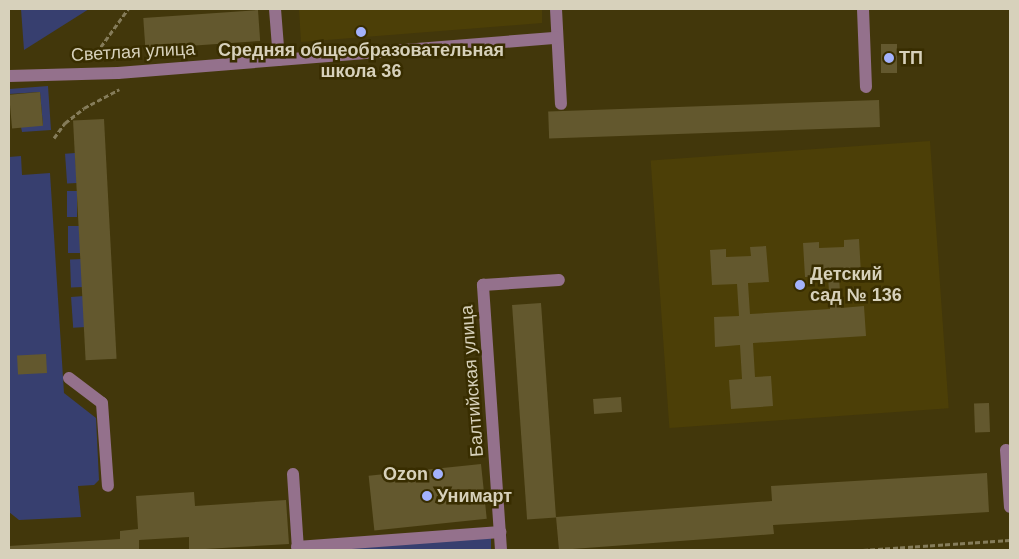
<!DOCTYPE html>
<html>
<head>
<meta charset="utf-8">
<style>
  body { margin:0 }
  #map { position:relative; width:1019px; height:559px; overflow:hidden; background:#42370b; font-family:Helvetica,sans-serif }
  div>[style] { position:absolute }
  .built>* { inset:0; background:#4c3f07; transform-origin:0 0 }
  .green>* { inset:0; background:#373f6f; transform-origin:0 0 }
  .building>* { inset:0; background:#63582e; transform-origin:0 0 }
  .path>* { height:3px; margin-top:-1.5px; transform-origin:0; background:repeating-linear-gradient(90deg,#857c5a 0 5px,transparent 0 7.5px) }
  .minor>* { height:12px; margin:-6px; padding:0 6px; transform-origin:6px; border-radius:6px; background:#94718c }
  .dots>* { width:14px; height:14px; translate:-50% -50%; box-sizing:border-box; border:2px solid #382d00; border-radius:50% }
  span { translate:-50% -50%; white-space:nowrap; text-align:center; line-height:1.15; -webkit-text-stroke:5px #382d00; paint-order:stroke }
  .poi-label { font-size:18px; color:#d7d1bb; font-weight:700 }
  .left { translate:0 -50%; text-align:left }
  .right { translate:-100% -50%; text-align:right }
  .street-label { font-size:18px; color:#d7d1bb }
  .frame { position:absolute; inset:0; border:10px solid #d7d1bb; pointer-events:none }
</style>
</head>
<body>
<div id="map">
  <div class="built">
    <i style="clip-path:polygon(299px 9px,542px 9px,542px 23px,301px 42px)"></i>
    <i style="left:930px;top:141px;width:268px;height:280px;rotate:86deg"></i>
  </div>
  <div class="green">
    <i style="clip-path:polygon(21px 9px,89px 9px,24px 50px)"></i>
    <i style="clip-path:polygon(48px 86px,51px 130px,22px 132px,21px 127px,43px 125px,40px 92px,9px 94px,9px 89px)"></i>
    <i style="left:75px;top:153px;width:30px;height:10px;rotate:86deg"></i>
    <i style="clip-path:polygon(21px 156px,22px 175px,50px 173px,64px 393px,96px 418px,99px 480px,94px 485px,78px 486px,81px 517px,19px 520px,9px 512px,9px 157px)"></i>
    <i style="left:67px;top:191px;width:10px;height:26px"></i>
    <i style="left:68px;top:226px;width:12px;height:27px"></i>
    <i style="left:82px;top:259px;width:28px;height:12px;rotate:88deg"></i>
    <i style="left:84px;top:296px;width:31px;height:13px;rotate:86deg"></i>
    <i style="clip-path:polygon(491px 537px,491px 550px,310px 550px)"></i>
  </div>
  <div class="building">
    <i style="left:258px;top:10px;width:31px;height:115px;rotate:86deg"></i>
    <i style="left:881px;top:44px;width:16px;height:29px"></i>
    <i style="left:40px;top:92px;width:34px;height:31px;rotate:85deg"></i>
    <i style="left:879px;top:100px;width:27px;height:331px;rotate:88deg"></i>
    <i style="left:104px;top:119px;width:240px;height:31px;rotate:87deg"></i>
    <i style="clip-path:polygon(859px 239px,861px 274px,839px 276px,841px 308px,864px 306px,866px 336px,753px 343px,755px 377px,771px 376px,773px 406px,731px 409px,729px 380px,742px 379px,740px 345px,715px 347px,714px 317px,739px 316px,737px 284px,712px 285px,710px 250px,726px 249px,726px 257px,751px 256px,750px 247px,766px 246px,769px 282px,748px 283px,750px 314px,830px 309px,828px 276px,805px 277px,803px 243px,819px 242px,819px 248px,844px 247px,844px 240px)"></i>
    <i style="left:541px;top:303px;width:215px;height:29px;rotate:86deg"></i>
    <i style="left:46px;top:354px;width:19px;height:29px;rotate:87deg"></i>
    <i style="left:621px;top:397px;width:15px;height:28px;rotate:86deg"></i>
    <i style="left:989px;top:403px;width:29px;height:15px;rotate:88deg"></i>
    <i style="left:481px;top:464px;width:55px;height:113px;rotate:84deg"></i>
    <i style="clip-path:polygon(987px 473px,989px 512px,773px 525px,774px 534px,559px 550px,556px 517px,772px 501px,771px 486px)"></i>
    <i style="clip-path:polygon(194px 492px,195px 506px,286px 500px,289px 544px,189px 550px,189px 537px,139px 540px,139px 550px,9px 550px,9px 546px,120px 539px,120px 531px,138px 529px,136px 496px)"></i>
  </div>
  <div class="path">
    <i style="left:92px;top:59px;width:62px;rotate:-54.2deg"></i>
    <i style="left:54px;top:138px;width:19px;rotate:-54deg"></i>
    <i style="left:65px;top:123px;width:24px;rotate:-38deg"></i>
    <i style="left:84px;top:108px;width:40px;rotate:-28deg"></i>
    <i style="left:863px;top:550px;width:147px;rotate:-3.9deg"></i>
  </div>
  <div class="minor">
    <i style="left:275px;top:9px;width:51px;rotate:85.5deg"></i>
    <i style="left:556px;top:9px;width:95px;rotate:87deg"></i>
    <i style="left:863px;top:9px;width:78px;rotate:87.8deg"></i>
    <i style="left:9px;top:76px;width:109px;rotate:-1.6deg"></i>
    <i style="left:118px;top:73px;width:440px;rotate:-4.6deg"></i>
    <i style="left:69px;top:378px;width:41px;rotate:37.1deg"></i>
    <i style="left:102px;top:403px;width:83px;rotate:85.9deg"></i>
    <i style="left:1006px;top:450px;width:57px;rotate:86deg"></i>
    <i style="left:293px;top:474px;width:76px;rotate:86.2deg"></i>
    <i style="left:297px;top:547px;width:204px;rotate:-4.2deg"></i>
    <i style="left:501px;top:550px;width:266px;rotate:-93.9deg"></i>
    <i style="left:483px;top:285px;width:76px;rotate:-3.8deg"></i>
  </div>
  <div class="dots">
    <i style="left:361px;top:32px;background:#a3b2fd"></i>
    <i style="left:889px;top:58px;background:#a3b2fd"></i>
    <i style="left:800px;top:285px;background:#a3b2fd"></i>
    <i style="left:438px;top:474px;background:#a3b2fd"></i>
    <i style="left:427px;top:496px;background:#a3b2fd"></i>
  </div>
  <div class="poi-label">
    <span style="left:361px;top:61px">Средняя общеобразовательная<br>школа 36</span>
    <span class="left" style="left:899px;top:58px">ТП</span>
    <span class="left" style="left:810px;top:285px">Детский<br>сад № 136</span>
    <span class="right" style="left:428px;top:474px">Ozon</span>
    <span class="left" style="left:437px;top:496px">Унимарт</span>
  </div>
  <div class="street-label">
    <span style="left:133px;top:52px;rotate:-3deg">Светлая улица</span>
    <span style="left:472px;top:381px;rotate:-94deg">Балтийская улица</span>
  </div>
  <div class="frame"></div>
</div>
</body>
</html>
